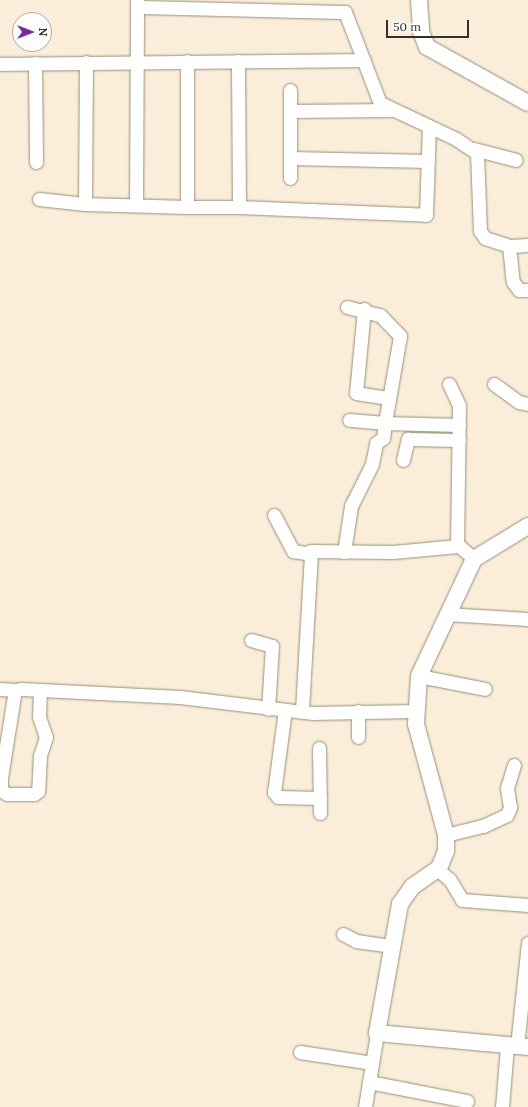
<!DOCTYPE html>
<html>
<head>
<meta charset="utf-8">
<style>
  body { margin:0 }
  #map { position:relative; width:528px; height:1107px; overflow:hidden; background:#faeeda; font-family:Lora,serif }
  div>[style] { position:absolute }
  .roads { filter:drop-shadow(0 0 1px #978d7a) drop-shadow(0 0 1px #978d7a) }
  .minor>* { height:13px; margin:-6.5px; padding:0 6.5px; transform-origin:6.5px; border-radius:6.5px; background:#fff }
  .tertiary>* { height:16px; margin:-8px; padding:0 8px; transform-origin:8px; border-radius:8px; background:#fff }
  span { translate:-50% -50%; white-space:nowrap; text-align:center; line-height:1.15; -webkit-text-stroke:3px #fdfdfd; paint-order:stroke }
  .north { position:absolute; left:12px; top:12px; width:40px; height:40px; box-sizing:border-box; background:#fdfdfd; border:1px solid #adaba8; border-radius:50%; rotate:90deg; font-size:11px; font-weight:700; line-height:16px; text-align:center; color:#343028 }
  .north::after { content:''; display:block; margin:auto; width:14px; height:18px; background:#7b2b9c; clip-path:polygon(50% 0,100% 100%,50% 72%,0 100%) }
  .scale { position:absolute; left:386px; top:20px; width:83px; height:18px; box-sizing:border-box; border:2px solid #343028; border-top:0; padding-left:5px; font-size:12px; line-height:14px; white-space:nowrap; color:#343028; -webkit-text-stroke:3px #fdfdfd; paint-order:stroke }
</style>
</head>
<body>
<div id="map">
  <div class="roads">
    <div class="minor">
      <i style="left:138px;top:7px;width:207px;rotate:1.4deg"></i>
      <i style="left:345px;top:12px;width:97px;rotate:69deg"></i>
      <i style="left:380px;top:103px;width:84px;rotate:25.3deg"></i>
      <i style="left:456px;top:139px;width:25px;rotate:34deg"></i>
      <i style="left:477px;top:153px;width:78px;rotate:87.8deg"></i>
      <i style="left:480px;top:231px;width:9px;rotate:54deg"></i>
      <i style="left:485px;top:238px;width:25px;rotate:18deg"></i>
      <i style="left:509px;top:246px;width:36px;rotate:84deg"></i>
      <i style="left:513px;top:282px;width:10px;rotate:53deg"></i>
      <i style="left:519px;top:290px;width:9px"></i>
      <i style="left:187px;top:61px;width:146px;rotate:90deg"></i>
      <i style="left:187px;top:207px;width:52px"></i>
      <i style="left:239px;top:207px;width:146px;rotate:-90.4deg"></i>
      <i style="left:35px;top:63px;width:99px;rotate:89.4deg"></i>
      <i style="left:0;top:64px;width:364px;rotate:-0.6deg"></i>
      <i style="left:290px;top:111px;width:102px;rotate:-0.6deg"></i>
      <i style="left:474px;top:149px;width:43px;rotate:14.7deg"></i>
      <i style="left:290px;top:158px;width:138px;rotate:1.2deg"></i>
      <i style="left:290px;top:178px;width:88px;rotate:-90deg"></i>
      <i style="left:39px;top:199px;width:46px;rotate:6.2deg"></i>
      <i style="left:85px;top:204px;width:102px;rotate:1.7deg"></i>
      <i style="left:85px;top:204px;width:142px;rotate:-89.6deg"></i>
      <i style="left:136px;top:205px;width:205px;rotate:-89.7deg"></i>
      <i style="left:239px;top:207px;width:187px;rotate:2.4deg"></i>
      <i style="left:426px;top:215px;width:89px;rotate:-88.1deg"></i>
      <i style="left:509px;top:246px;width:19px;rotate:-3deg"></i>
      <i style="left:347px;top:307px;width:34px;rotate:14deg"></i>
      <i style="left:380px;top:315px;width:29px;rotate:46deg"></i>
      <i style="left:400px;top:336px;width:88px;rotate:99.8deg"></i>
      <i style="left:385px;top:423px;width:74px;rotate:1.5deg"></i>
      <i style="left:364px;top:309px;width:84px;rotate:95.4deg"></i>
      <i style="left:356px;top:393px;width:33px;rotate:9deg"></i>
      <i style="left:449px;top:384px;width:23px;rotate:65deg"></i>
      <i style="left:459px;top:405px;width:139px;rotate:90.8deg"></i>
      <i style="left:457px;top:544px;width:23px;rotate:41deg"></i>
      <i style="left:494px;top:384px;width:31px;rotate:36deg"></i>
      <i style="left:519px;top:402px;width:9px;rotate:13deg"></i>
      <i style="left:403px;top:460px;width:22px;rotate:-77deg"></i>
      <i style="left:408px;top:439px;width:51px;rotate:1.1deg"></i>
      <i style="left:274px;top:515px;width:41px;rotate:62.2deg"></i>
      <i style="left:293px;top:551px;width:18px;rotate:9deg"></i>
      <i style="left:311px;top:554px;width:158px;rotate:93.3deg"></i>
      <i style="left:310px;top:551px;width:83px;rotate:0.7deg"></i>
      <i style="left:393px;top:552px;width:65px;rotate:-5.3deg"></i>
      <i style="left:344px;top:552px;width:47px;rotate:-81.3deg"></i>
      <i style="left:351px;top:506px;width:47px;rotate:-63.4deg"></i>
      <i style="left:372px;top:464px;width:21px;rotate:-79deg"></i>
      <i style="left:376px;top:443px;width:9px;rotate:-36deg"></i>
      <i style="left:383px;top:438px;width:15px;rotate:-82deg"></i>
      <i style="left:385px;top:423px;width:36px;rotate:-175deg"></i>
      <i style="left:446px;top:614px;width:82px;rotate:3.5deg"></i>
      <i style="left:251px;top:640px;width:22px;rotate:16deg"></i>
      <i style="left:272px;top:646px;width:63px;rotate:93.6deg"></i>
      <i style="left:419px;top:676px;width:67px;rotate:11.1deg"></i>
      <i style="left:0;top:689px;width:15px;rotate:4deg"></i>
      <i style="left:40px;top:690px;width:27px;rotate:92deg"></i>
      <i style="left:39px;top:717px;width:21px;rotate:71deg"></i>
      <i style="left:46px;top:737px;width:20px;rotate:108deg"></i>
      <i style="left:40px;top:756px;width:35px;rotate:93deg"></i>
      <i style="left:38px;top:791px;width:5px;rotate:143deg"></i>
      <i style="left:34px;top:794px;width:27px;rotate:180deg"></i>
      <i style="left:7px;top:794px;width:7px;rotate:-146deg"></i>
      <i style="left:1px;top:790px;width:12px;rotate:-90deg"></i>
      <i style="left:1px;top:778px;width:89px;rotate:-81deg"></i>
      <i style="left:15px;top:690px;width:6px;rotate:-9deg"></i>
      <i style="left:21px;top:689px;width:159px;rotate:2.9deg"></i>
      <i style="left:180px;top:697px;width:134px;rotate:6.9deg"></i>
      <i style="left:313px;top:713px;width:102px;rotate:-1.1deg"></i>
      <i style="left:285px;top:710px;width:83px;rotate:97.6deg"></i>
      <i style="left:274px;top:792px;width:6px;rotate:51deg"></i>
      <i style="left:278px;top:797px;width:42px;rotate:1.4deg"></i>
      <i style="left:358px;top:711px;width:26px;rotate:90deg"></i>
      <i style="left:319px;top:748px;width:65px;rotate:89.1deg"></i>
      <i style="left:446px;top:835px;width:38px;rotate:-14deg"></i>
      <i style="left:483px;top:826px;width:26px;rotate:-25deg"></i>
      <i style="left:507px;top:815px;width:9px;rotate:-69deg"></i>
      <i style="left:510px;top:807px;width:19px;rotate:-99deg"></i>
      <i style="left:507px;top:788px;width:24px;rotate:-73deg"></i>
      <i style="left:437px;top:869px;width:17px;rotate:40deg"></i>
      <i style="left:450px;top:880px;width:23px;rotate:59deg"></i>
      <i style="left:462px;top:900px;width:66px;rotate:4.3deg"></i>
      <i style="left:343px;top:934px;width:15px;rotate:28deg"></i>
      <i style="left:356px;top:941px;width:35px;rotate:8deg"></i>
      <i style="left:517px;top:1046px;width:104px;rotate:-83.9deg"></i>
      <i style="left:300px;top:1052px;width:73px;rotate:8.7deg"></i>
      <i style="left:369px;top:1082px;width:100px;rotate:11deg"></i>
      <i style="left:365px;top:1107px;width:75px;rotate:-80.8deg"></i>
      <i style="left:502px;top:1107px;width:61px;rotate:-85.3deg"></i>
    </div>
    <div class="tertiary">
      <i style="left:419px;top:0;width:32px;rotate:86deg"></i>
      <i style="left:421px;top:32px;width:16px;rotate:68deg"></i>
      <i style="left:427px;top:47px;width:115px;rotate:29deg"></i>
      <i style="left:528px;top:526px;width:63px;rotate:148.6deg"></i>
      <i style="left:474px;top:559px;width:129px;rotate:115.2deg"></i>
      <i style="left:419px;top:676px;width:48px;rotate:93.6deg"></i>
      <i style="left:416px;top:724px;width:115px;rotate:74.9deg"></i>
      <i style="left:446px;top:835px;width:16px;rotate:90deg"></i>
      <i style="left:446px;top:851px;width:18px;rotate:112deg"></i>
      <i style="left:439px;top:868px;width:33px;rotate:145deg"></i>
      <i style="left:412px;top:887px;width:21px;rotate:125deg"></i>
      <i style="left:400px;top:904px;width:131px;rotate:100.1deg"></i>
      <i style="left:377px;top:1033px;width:152px;rotate:5.3deg"></i>
    </div>
  </div>
  <div class="north">N</div>
  <div class="scale">50 m</div>
</div>
</body>
</html>
